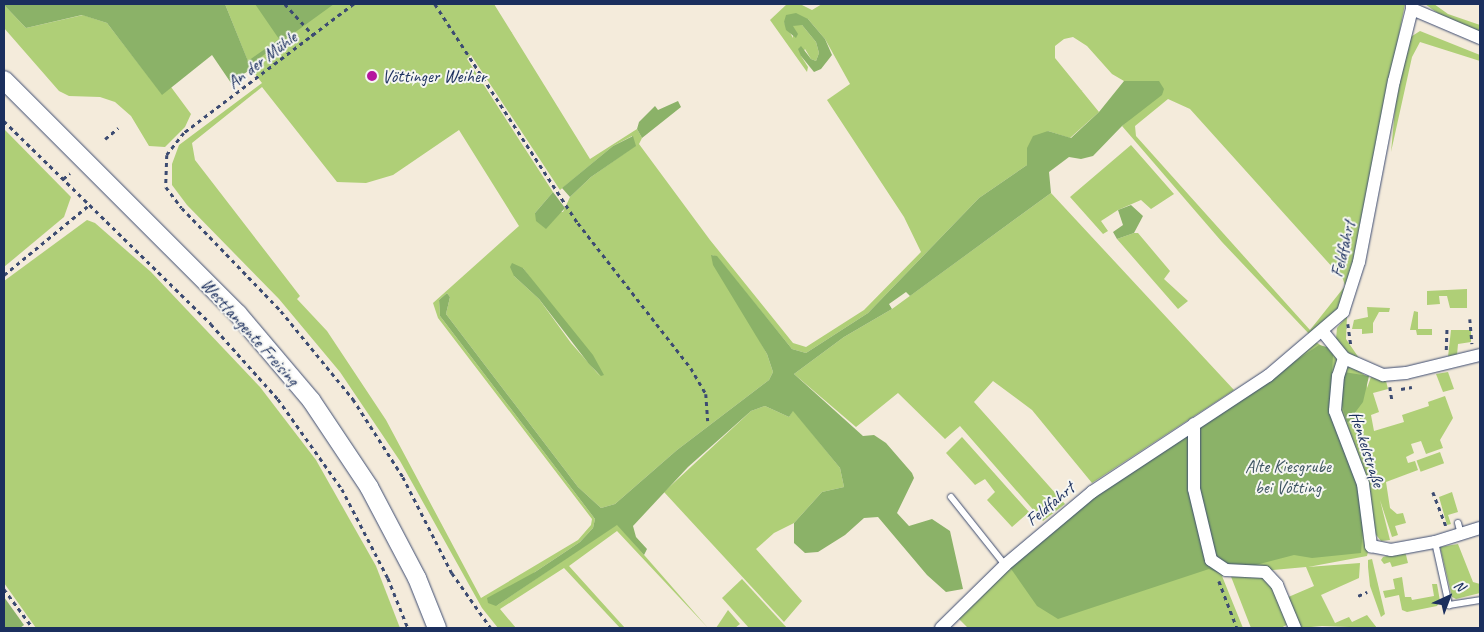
<!DOCTYPE html>
<html>
<head>
<meta charset="utf-8">
<style>
  body { margin:0 }
  #map { position:relative; width:1484px; height:632px; overflow:hidden; background:#f4ebdb; font-family:Caveat,sans-serif }
  div>[style] { position:absolute }
  .green>* { inset:0; background:#afcf77; transform-origin:0 0 }
  .forest>* { inset:0; background:#8bb268 }
  .path>* { height:2.5px; margin-top:-1.25px; transform-origin:0; background:repeating-linear-gradient(90deg,#3c4b71 0 4px,transparent 0 8px) }
  .roads { filter:drop-shadow(0 0 1px #3c4b71) drop-shadow(0 0 1px #3c4b71) }
  .service>* { height:6px; margin:-3px; padding:0 3px; transform-origin:3px; border-radius:3px; background:#fff }
  .minor>* { height:12px; margin:-6px; padding:0 6px; transform-origin:6px; border-radius:6px; background:#fff }
  .secondary>* { height:18px; margin:-9px; padding:0 9px; transform-origin:9px; border-radius:9px; background:#fff }
  .dots>* { width:14px; height:14px; translate:-50% -50%; box-sizing:border-box; border:2px solid #f6f6f2; border-radius:50% }
  span { translate:-50% -50%; white-space:nowrap; text-align:center; line-height:1.15; -webkit-text-stroke:4px #f6f6f2; paint-order:stroke }
  .street-label { font-size:18px; color:#1b2f5e }
  .poi-label { font-size:18px; color:#1b2f5e }
  .left { translate:0 -50%; text-align:left }
  .park-label { font-size:18px; color:#405764 }
  .frame { position:absolute; inset:0; border:5px solid #1b2f5e; pointer-events:none }
  .north { position:absolute; left:1424px; top:572px; width:50px; height:50px; -webkit-text-stroke:4px #f6f6f2; paint-order:stroke; rotate:43deg; font-size:14px; font-weight:700; line-height:20px; text-align:center; color:#1b2f5e }
  .north::after { content:''; display:block; margin:auto; width:18px; height:22px; background:#1b2f5e; clip-path:polygon(50% 0,100% 100%,50% 72%,0 100%) }
</style>
</head>
<body>
<div id="map">
  <div class="green">
    <i style="clip-path:polygon(evenodd,225px 4px,494px 4px,590px 159px,637px 129px,642px 138px,639px 144px,710px 240px,793px 343px,806px 347px,864px 310px,921px 252px,904px 217px,827px 100px,850px 84px,825px 39px,808px 19px,784px 22px,793px 38px,793px 26px,796px 23px,802px 25px,816px 42px,819px 53px,816px 61px,811px 59px,805px 49px,801px 56px,808px 67px,807px 72px,770px 20px,787px 4px,800px 4px,812px 10px,822px 4px,1405px 4px,1355px 261px,1342px 304px,1331px 319px,1311px 336px,1222px 242px,1122px 126px,1155px 97px,1133px 81px,1124px 81px,1112px 74px,1087px 46px,1073px 37px,1064px 39px,1055px 46px,1055px 58px,1099px 112px,1070px 138px,1048px 131px,1027px 149px,1027px 165px,979px 198px,868px 313px,806px 353px,792px 349px,717px 257px,712px 255px,767px 354px,773px 372px,769px 380px,677px 450px,615px 504px,601px 508px,578px 487px,446px 314px,450px 297px,447px 293px,439px 300px,440px 316px,595px 519px,593px 528px,580px 542px,535px 572px,496px 606px,617px 524px,708px 628px,617px 531px,569px 566px,625px 628px,620px 628px,564px 568px,500px 609px,516px 628px,498px 628px,482px 608px,400px 461px,340px 372px,279px 299px,187px 205px,172px 185px,172px 164px,179px 145px,262px 83px,251px 69px,225px 4px,471px 55px,560px 190px,613px 146px,632px 136px,635px 146px,591px 177px,570px 197px,563px 212px,535px 213px,553px 192px,467px 59px,471px 55px,225px 4px,262px 87px,337px 182px,366px 183px,393px 175px,459px 130px,519px 226px,433px 303px,438px 318px,592px 519px,591px 525px,578px 540px,481px 598px,386px 420px,327px 331px,297px 299px,300px 296px,195px 160px,192px 143px,262px 87px,225px 4px,1168px 99px,1190px 109px,1343px 279px,1345px 286px,1310px 330px,1136px 136px,1135px 126px,1168px 99px,225px 4px,523px 268px,542px 294px,600px 376px,571px 343px,539px 299px,514px 276px,523px 268px)"></i>
    <i style="clip-path:polygon(1425px 4px,1434px 4px,1448px 14px,1480px 25px,1480px 32px,1443px 17px)"></i>
    <i style="clip-path:polygon(4px 5px,26px 28px,83px 15px,107px 23px,162px 94px,171px 87px,191px 114px,185px 127px,165px 147px,149px 146px,131px 116px,115px 102px,100px 97px,69px 96px,59px 91px,4px 28px)"></i>
    <i style="clip-path:polygon(1420px 31px,1480px 55px,1480px 61px,1420px 42px,1412px 57px,1391px 152px,1397px 87px,1409px 38px)"></i>
    <i style="clip-path:polygon(4px 129px,71px 197px,64px 217px,4px 267px)"></i>
    <i style="clip-path:polygon(1131px 145px,1174px 194px,1151px 209px,1141px 200px,1118px 210px,1101px 221px,1108px 231px,1103px 234px,1070px 197px)"></i>
    <i style="clip-path:polygon(1051px 193px,1234px 390px,1092px 483px,1032px 410px,993px 381px,974px 402px,1065px 504px,1043px 521px,960px 426px,945px 439px,898px 393px,856px 427px,794px 374px,844px 337px,892px 309px)"></i>
    <i style="clip-path:polygon(87px 220px,95px 223px,151px 272px,260px 387px,316px 460px,376px 566px,400px 628px,36px 628px,4px 583px,4px 281px)"></i>
    <i style="clip-path:polygon(1134px 233px,1138px 233px,1170px 271px,1164px 279px,1188px 301px,1178px 309px,1117px 239px)"></i>
    <i style="clip-path:polygon(1467px 289px,1467px 308px,1450px 308px,1447px 296px,1439px 296px,1440px 304px,1427px 305px,1427px 291px)"></i>
    <i style="clip-path:polygon(1367px 307px,1390px 308px,1389px 312px,1379px 312px,1373px 323px,1373px 333px,1362px 334px,1362px 329px,1352px 329px,1354px 320px,1368px 317px)"></i>
    <i style="clip-path:polygon(1414px 311px,1418px 312px,1418px 329px,1432px 329px,1432px 335px,1417px 335px,1416px 330px,1410px 330px)"></i>
    <i style="clip-path:polygon(1347px 316px,1346px 339px,1363px 364px,1344px 350px,1336px 339px,1337px 328px)"></i>
    <i style="clip-path:polygon(1451px 330px,1471px 330px,1471px 342px,1458px 344px,1457px 355px,1448px 357px)"></i>
    <i style="clip-path:polygon(1316px 342px,1366px 376px,1367px 388px,1371px 377px,1386px 381px,1388px 389px,1373px 393px,1379px 412px,1371px 415px,1374px 431px,1404px 422px,1402px 415px,1429px 406px,1428px 402px,1445px 396px,1453px 418px,1440px 440px,1443px 448px,1426px 454px,1421px 441px,1411px 444px,1414px 453px,1406px 457px,1408px 463px,1415px 461px,1418px 470px,1386px 482px,1390px 508px,1397px 514px,1403px 513px,1406px 523px,1395px 526px,1398px 535px,1392px 537px,1380px 500px,1390px 540px,1381px 541px,1373px 531px,1367px 556px,1308px 567px,1360px 563px,1359px 578px,1321px 595px,1335px 623px,1349px 617px,1352px 622px,1367px 615px,1377px 628px,1322px 626px,1300px 628px,1286px 598px,1314px 586px,1306px 567px,1263px 571px,1273px 583px,1290px 623px,1281px 628px,1251px 628px,1230px 574px,1222px 576px,1243px 628px,968px 628px,957px 617px,1009px 566px)"></i>
    <i style="clip-path:polygon(1448px 372px,1454px 389px,1443px 392px,1436px 374px)"></i>
    <i style="clip-path:polygon(765px 406px,789px 417px,793px 410px,840px 468px,844px 487px,822px 492px,794px 523px,774px 533px,756px 549px,802px 601px,784px 622px,664px 492px,751px 411px)"></i>
    <i style="clip-path:polygon(962px 437px,1029px 512px,1012px 527px,987px 500px,995px 492px,985px 479px,975px 485px,946px 453px)"></i>
    <i style="left:1440px;top:452px;width:12px;height:25px;rotate:70deg"></i>
    <i style="clip-path:polygon(1452px 492px,1458px 512px,1448px 515px,1451px 524px,1447px 525px,1439px 497px)"></i>
    <i style="clip-path:polygon(1458px 544px,1473px 582px,1480px 584px,1480px 593px,1456px 599px,1452px 597px,1440px 547px)"></i>
    <i style="clip-path:polygon(1405px 551px,1408px 563px,1392px 567px,1390px 562px,1384px 564px,1381px 560px,1383px 557px)"></i>
    <i style="clip-path:polygon(1372px 559px,1385px 614px,1381px 617px,1370px 586px,1368px 567px,1368px 560px)"></i>
    <i style="clip-path:polygon(1402px 577px,1405px 597px,1411px 597px,1412px 600px,1434px 596px,1432px 584px,1437px 584px,1440px 601px,1437px 606px,1407px 612px,1402px 610px,1399px 595px,1385px 598px,1383px 591px,1395px 589px,1393px 579px)"></i>
    <i style="clip-path:polygon(742px 579px,787px 628px,749px 628px,722px 598px)"></i>
    <i style="clip-path:polygon(728px 610px,740px 624px,735px 628px,716px 628px)"></i>
  </div>
  <div class="forest">
    <i style="clip-path:polygon(225px 4px,248px 61px,279px 39px,255px 4px,334px 4px,250px 65px,251px 69px,231px 83px,212px 55px,162px 95px,107px 23px,82px 15px,26px 28px,4px 5px)"></i>
    <i style="clip-path:polygon(796px 13px,808px 19px,825px 39px,832px 55px,821px 69px,814px 72px,801px 56px,798px 49px,801px 46px,811px 59px,816px 61px,819px 53px,816px 42px,802px 25px,793px 26px,798px 34px,796px 38px,786px 30px,784px 22px,786px 15px)"></i>
    <i style="clip-path:polygon(1124px 81px,1159px 81px,1164px 89px,1162px 95px,1122px 126px,1093px 156px,1081px 159px,1069px 157px,1049px 172px,1051px 193px,910px 296px,906px 292px,889px 304px,892px 309px,844px 337px,794px 374px,863px 436px,874px 435px,886px 443px,912px 473px,914px 478px,897px 513px,909px 526px,932px 519px,950px 531px,963px 589px,946px 592px,927px 575px,878px 517px,864px 518px,845px 535px,818px 552px,805px 553px,794px 543px,794px 523px,822px 492px,844px 487px,840px 468px,793px 411px,789px 417px,765px 406px,751px 411px,688px 467px,633px 526px,636px 537px,647px 549px,644px 555px,617px 525px,496px 606px,488px 603px,487px 598px,535px 572px,580px 542px,593px 528px,595px 519px,440px 316px,439px 300px,447px 293px,450px 297px,446px 314px,578px 487px,601px 508px,615px 504px,677px 450px,769px 380px,773px 372px,767px 354px,713px 265px,711px 255px,717px 256px,792px 349px,806px 353px,868px 313px,979px 198px,1027px 165px,1027px 148px,1033px 136px,1048px 131px,1071px 138px,1099px 112px)"></i>
    <i style="clip-path:polygon(678px 101px,681px 107px,642px 138px,637px 129px,639px 122px,655px 106px,658px 110px)"></i>
    <i style="clip-path:polygon(633px 136px,636px 146px,591px 177px,570px 197px,562px 188px,613px 146px)"></i>
    <i style="clip-path:polygon(553px 192px,565px 208px,546px 229px,536px 221px,535px 213px)"></i>
    <i style="clip-path:polygon(1131px 205px,1143px 216px,1134px 233px,1117px 239px,1113px 232px,1123px 225px,1118px 210px)"></i>
    <i style="clip-path:polygon(512px 263px,523px 268px,593px 355px,604px 375px,601px 376px,589px 364px,539px 299px,514px 276px,510px 267px)"></i>
    <i style="clip-path:polygon(1319px 345px,1327px 347px,1333px 355px,1331px 392px,1359px 488px,1363px 528px,1361px 553px,1312px 558px,1294px 555px,1221px 574px,1209px 569px,1058px 619px,1037px 606px,1009px 566px,1087px 501px)"></i>
    <i style="clip-path:polygon(1344px 372px,1369px 376px,1363px 402px,1354px 414px,1355px 420px,1347px 422px,1340px 399px)"></i>
    <i style="clip-path:polygon(4px 597px,24px 625px,20px 628px,4px 628px)"></i>
  </div>
  <div class="path">
    <i style="left:285px;top:4px;width:43px;rotate:47.8deg"></i>
    <i style="left:354px;top:4px;width:213px;rotate:142.8deg"></i>
    <i style="left:184px;top:133px;width:28px;rotate:128deg"></i>
    <i style="left:167px;top:155px;width:32px;rotate:92deg"></i>
    <i style="left:166px;top:187px;width:26px;rotate:53deg"></i>
    <i style="left:182px;top:208px;width:143px;rotate:46.1deg"></i>
    <i style="left:281px;top:311px;width:114px;rotate:50.7deg"></i>
    <i style="left:353px;top:399px;width:93px;rotate:57.3deg"></i>
    <i style="left:403px;top:477px;width:108px;rotate:63deg"></i>
    <i style="left:452px;top:573px;width:67px;rotate:54.7deg"></i>
    <i style="left:435px;top:4px;width:262px;rotate:56.9deg"></i>
    <i style="left:578px;top:223px;width:184px;rotate:52.1deg"></i>
    <i style="left:691px;top:368px;width:30px;rotate:60deg"></i>
    <i style="left:706px;top:394px;width:27px;rotate:86deg"></i>
    <i style="left:4px;top:121px;width:290px;rotate:44.4deg"></i>
    <i style="left:211px;top:324px;width:101px;rotate:48.2deg"></i>
    <i style="left:278px;top:399px;width:110px;rotate:54.6deg"></i>
    <i style="left:342px;top:489px;width:100px;rotate:62.7deg"></i>
    <i style="left:388px;top:578px;width:54px;rotate:68.2deg"></i>
    <i style="left:105px;top:139px;width:17px;rotate:-40deg"></i>
    <i style="left:63px;top:179px;width:9px;rotate:-41deg"></i>
    <i style="left:4px;top:275px;width:110px;rotate:-39.5deg"></i>
    <i style="left:1470px;top:319px;width:25px;rotate:85deg"></i>
    <i style="left:1348px;top:324px;width:21px;rotate:82deg"></i>
    <i style="left:1446px;top:350px;width:24px;rotate:-88deg"></i>
    <i style="left:1390px;top:387px;width:13px;rotate:81deg"></i>
    <i style="left:1401px;top:389px;width:11px;rotate:-10deg"></i>
    <i style="left:1433px;top:492px;width:36px;rotate:69deg"></i>
    <i style="left:1219px;top:581px;width:50px;rotate:69deg"></i>
    <i style="left:4px;top:589px;width:49px;rotate:53.4deg"></i>
    <i style="left:1358px;top:596px;width:10px;rotate:-24deg"></i>
  </div>
  <div class="roads">
    <div class="service">
      <i style="left:951px;top:497px;width:87px;rotate:51.5deg"></i>
      <i style="left:1458px;top:523px;width:11px;rotate:75deg"></i>
      <i style="left:1435px;top:542px;width:65px;rotate:77.5deg"></i>
      <i style="left:1449px;top:605px;width:31px;rotate:-9deg"></i>
    </div>
    <div class="minor">
      <i style="left:1412px;top:4px;width:5px;rotate:90deg"></i>
      <i style="left:1412px;top:9px;width:74px;rotate:23.1deg"></i>
      <i style="left:1323px;top:332px;width:33px;rotate:51deg"></i>
      <i style="left:1344px;top:358px;width:43px;rotate:23.6deg"></i>
      <i style="left:1383px;top:375px;width:23px;rotate:-5deg"></i>
      <i style="left:1406px;top:373px;width:76px;rotate:-13.7deg"></i>
      <i style="left:1344px;top:358px;width:19px;rotate:108deg"></i>
      <i style="left:1338px;top:376px;width:35px;rotate:95deg"></i>
      <i style="left:1335px;top:411px;width:78px;rotate:69deg"></i>
      <i style="left:1363px;top:484px;width:63px;rotate:82.6deg"></i>
      <i style="left:1371px;top:546px;width:20px;rotate:11deg"></i>
      <i style="left:1391px;top:550px;width:45px;rotate:-10.3deg"></i>
      <i style="left:1435px;top:542px;width:47px;rotate:-17.3deg"></i>
      <i style="left:1194px;top:424px;width:65px;rotate:90deg"></i>
      <i style="left:1194px;top:489px;width:73px;rotate:76.5deg"></i>
      <i style="left:1211px;top:560px;width:18px;rotate:34deg"></i>
      <i style="left:1226px;top:570px;width:39px;rotate:3deg"></i>
      <i style="left:1265px;top:572px;width:18px;rotate:47deg"></i>
      <i style="left:1277px;top:585px;width:47px;rotate:67.3deg"></i>
      <i style="left:941px;top:628px;width:90px;rotate:-44.5deg"></i>
      <i style="left:1005px;top:565px;width:114px;rotate:-40deg"></i>
      <i style="left:1092px;top:492px;width:211px;rotate:-33.4deg"></i>
      <i style="left:1268px;top:376px;width:99px;rotate:-40.5deg"></i>
      <i style="left:1343px;top:312px;width:52px;rotate:-72.3deg"></i>
      <i style="left:1359px;top:262px;width:184px;rotate:-79.1deg"></i>
      <i style="left:1394px;top:81px;width:74px;rotate:-76deg"></i>
    </div>
    <div class="secondary">
      <i style="left:4px;top:80px;width:331px;rotate:45deg"></i>
      <i style="left:238px;top:314px;width:113px;rotate:49.7deg"></i>
      <i style="left:311px;top:400px;width:105px;rotate:56.3deg"></i>
      <i style="left:369px;top:487px;width:103px;rotate:62.2deg"></i>
      <i style="left:417px;top:578px;width:54px;rotate:68.2deg"></i>
    </div>
  </div>
  <div class="dots">
    <i style="left:372px;top:76px;background:#b5179e"></i>
  </div>
  <div class="street-label">
    <span style="left:262px;top:60px;rotate:-37deg">An der Mühle</span>
    <span style="left:1343px;top:249px;rotate:-77deg">Feldfahrt</span>
    <span style="left:250px;top:332px;rotate:48deg">Westtangente Freising</span>
    <span style="left:1367px;top:449px;rotate:72deg">Henkelstraße</span>
    <span style="left:1050px;top:504px;rotate:-40deg">Feldfahrt</span>
  </div>
  <div class="poi-label">
    <span class="left" style="left:382px;top:76px">Vöttinger Weiher</span>
  </div>
  <div class="park-label">
    <span style="left:1288px;top:477px">Alte Kiesgrube<br>bei Vötting</span>
  </div>
  <div class="frame"></div>
  <div class="north">N</div>
</div>
</body>
</html>
